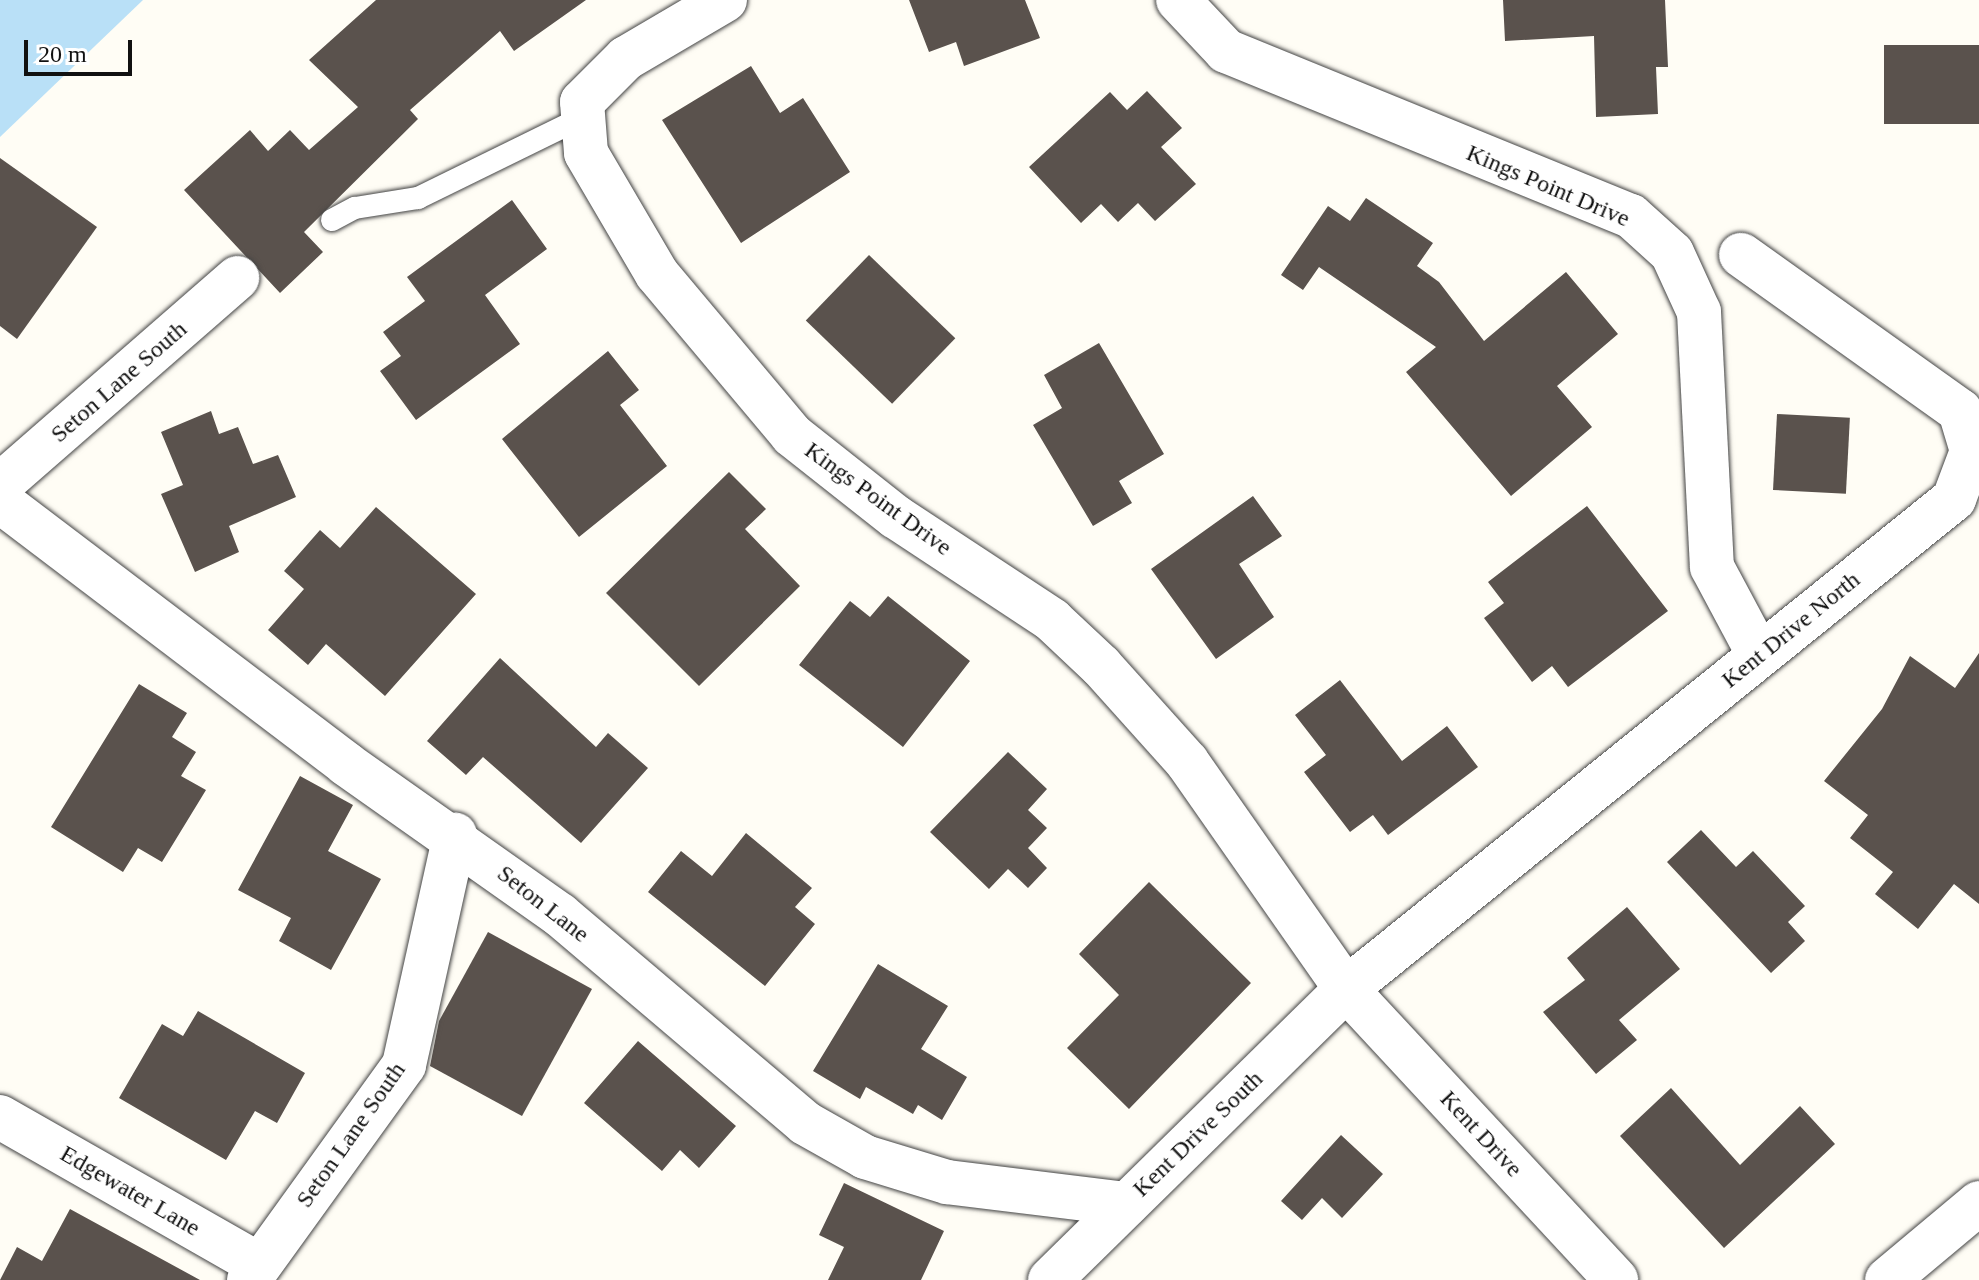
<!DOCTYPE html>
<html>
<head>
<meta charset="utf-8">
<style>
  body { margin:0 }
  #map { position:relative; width:1979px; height:1280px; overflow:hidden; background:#fffdf5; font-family:"Times New Roman",serif }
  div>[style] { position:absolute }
  .water>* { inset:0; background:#b9e0f7 }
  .building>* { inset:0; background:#5a524d; transform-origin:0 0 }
  .roads { filter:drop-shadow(0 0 2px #444) drop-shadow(0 0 2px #444) }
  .service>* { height:22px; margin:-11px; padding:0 11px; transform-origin:11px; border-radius:11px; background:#fff }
  .minor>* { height:44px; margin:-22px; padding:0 22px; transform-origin:22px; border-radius:22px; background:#fff }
  .tertiary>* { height:44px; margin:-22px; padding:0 22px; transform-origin:22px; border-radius:22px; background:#fff }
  span { translate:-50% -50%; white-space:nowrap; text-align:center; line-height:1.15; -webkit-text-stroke:8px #fff; paint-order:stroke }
  .street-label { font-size:24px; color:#111 }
  .scale { position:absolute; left:24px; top:40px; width:108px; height:36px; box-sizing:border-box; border:4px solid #111; border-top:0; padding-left:10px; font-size:24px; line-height:28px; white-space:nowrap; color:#111; -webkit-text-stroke:6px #fff; paint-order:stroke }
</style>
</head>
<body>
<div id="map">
  <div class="water">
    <i style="clip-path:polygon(0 0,143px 0,0 137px)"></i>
  </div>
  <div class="building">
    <i style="clip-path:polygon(376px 0,586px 0,514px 51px,500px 31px,410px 110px,418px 119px,304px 232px,323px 252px,280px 293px,184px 190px,250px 130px,268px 151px,290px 130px,309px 150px,358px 107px,309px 60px)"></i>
    <i style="clip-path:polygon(909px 0,1025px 0,1040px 38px,964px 66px,956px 42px,929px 52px)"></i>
    <i style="clip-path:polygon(1503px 0,1665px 0,1668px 67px,1656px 67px,1658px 114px,1596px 117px,1594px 36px,1505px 41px)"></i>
    <i style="left:1979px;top:45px;width:79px;height:95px;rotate:90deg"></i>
    <i style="clip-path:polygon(751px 66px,780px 113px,803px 98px,850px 172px,741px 243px,662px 120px)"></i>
    <i style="clip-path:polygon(1147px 91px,1182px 128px,1161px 147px,1196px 184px,1155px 221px,1138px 203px,1118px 222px,1101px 204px,1081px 223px,1029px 167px,1110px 92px,1127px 110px)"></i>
    <i style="clip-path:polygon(0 158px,97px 227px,17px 339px,0 326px)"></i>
    <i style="clip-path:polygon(1366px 198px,1433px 243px,1417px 266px,1439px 282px,1484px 341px,1566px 272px,1618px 334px,1557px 386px,1592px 427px,1511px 496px,1406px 372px,1436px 347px,1319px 267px,1303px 290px,1281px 275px,1328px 206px,1350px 221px)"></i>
    <i style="clip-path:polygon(512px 200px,547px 249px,485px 295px,520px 344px,416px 420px,380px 371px,401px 356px,383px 332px,425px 301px,407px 277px)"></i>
    <i style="left:869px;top:255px;width:120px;height:91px;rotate:44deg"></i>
    <i style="clip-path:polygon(1099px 343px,1164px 454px,1119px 481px,1132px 503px,1093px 526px,1033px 425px,1062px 408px,1044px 375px)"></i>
    <i style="clip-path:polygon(608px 351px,639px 390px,620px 405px,667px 466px,579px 537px,502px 439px)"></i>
    <i style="clip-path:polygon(211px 411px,219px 434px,238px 427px,253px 464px,278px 455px,296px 497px,229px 526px,239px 552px,195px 572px,161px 494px,183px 485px,161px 432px)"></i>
    <i style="left:1777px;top:414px;width:73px;height:76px;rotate:3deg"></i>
    <i style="clip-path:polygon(729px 472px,766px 509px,745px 529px,800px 586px,699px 686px,606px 593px)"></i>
    <i style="clip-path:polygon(1253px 496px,1282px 536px,1239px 564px,1274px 617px,1216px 659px,1151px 569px)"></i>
    <i style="clip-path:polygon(1587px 506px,1668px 611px,1568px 687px,1552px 666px,1532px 682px,1484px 618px,1504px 603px,1488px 582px)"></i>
    <i style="clip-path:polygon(376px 507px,476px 594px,385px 696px,326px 644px,308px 665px,268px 630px,304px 589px,284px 571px,320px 530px,340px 548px)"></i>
    <i style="clip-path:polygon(888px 596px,970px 661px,903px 747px,799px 665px,850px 601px,870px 617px)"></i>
    <i style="clip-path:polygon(1979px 653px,1979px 904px,1954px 884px,1918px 929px,1875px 894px,1893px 872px,1850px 838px,1868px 815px,1824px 781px,1882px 709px,1910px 656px,1955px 688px)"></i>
    <i style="clip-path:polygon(500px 658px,596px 747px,608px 733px,648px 768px,581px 843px,483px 757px,466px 775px,427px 741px)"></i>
    <i style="clip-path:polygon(1340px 680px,1402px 761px,1447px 726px,1478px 767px,1388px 835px,1373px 815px,1350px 832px,1304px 772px,1326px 755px,1295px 715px)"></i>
    <i style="clip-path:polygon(139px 684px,187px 713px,172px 737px,196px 752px,181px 776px,206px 790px,162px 862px,138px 848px,123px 872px,51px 827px)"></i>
    <i style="clip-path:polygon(1008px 752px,1047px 789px,1028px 810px,1047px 828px,1028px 848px,1047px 868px,1028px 888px,1008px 869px,989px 889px,930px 832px)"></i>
    <i style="clip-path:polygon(300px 776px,353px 805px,328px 851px,381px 879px,331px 970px,279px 941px,291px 918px,238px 890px)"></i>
    <i style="clip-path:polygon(1701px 830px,1736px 867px,1753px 851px,1805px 906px,1788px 922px,1805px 941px,1771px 973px,1667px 862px)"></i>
    <i style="clip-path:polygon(746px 833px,812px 888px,795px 907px,815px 924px,765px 986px,648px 892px,681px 851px,712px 876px)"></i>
    <i style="clip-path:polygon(1149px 882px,1251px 983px,1129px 1109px,1067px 1048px,1119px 995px,1079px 954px)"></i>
    <i style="clip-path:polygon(1627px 907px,1680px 969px,1619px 1020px,1637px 1040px,1596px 1074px,1543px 1012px,1585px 980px,1567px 958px)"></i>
    <i style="clip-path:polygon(488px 932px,592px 989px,522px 1116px,430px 1066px,439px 1021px)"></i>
    <i style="clip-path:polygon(878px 964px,948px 1006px,921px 1049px,967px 1077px,942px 1120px,918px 1105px,913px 1114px,866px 1087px,860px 1099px,813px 1071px)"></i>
    <i style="clip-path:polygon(198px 1011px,305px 1073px,277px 1123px,255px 1111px,226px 1160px,119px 1098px,162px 1024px,183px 1036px)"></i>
    <i style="clip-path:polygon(638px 1041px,736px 1126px,699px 1168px,680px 1150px,662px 1171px,584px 1103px)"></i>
    <i style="clip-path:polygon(1671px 1088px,1740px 1165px,1800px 1106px,1835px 1144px,1724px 1248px,1620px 1136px)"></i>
    <i style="clip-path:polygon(1341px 1135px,1383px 1174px,1342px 1218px,1322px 1198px,1302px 1220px,1281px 1201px)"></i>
    <i style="clip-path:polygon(844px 1183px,944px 1231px,921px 1280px,828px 1280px,844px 1247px,819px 1235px)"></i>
    <i style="clip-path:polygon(70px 1209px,200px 1280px,0 1280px,17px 1247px,42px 1261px)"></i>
  </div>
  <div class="roads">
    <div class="service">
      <i style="left:332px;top:220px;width:26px;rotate:-28deg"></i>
      <i style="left:355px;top:208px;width:64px;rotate:-9deg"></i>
      <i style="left:418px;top:198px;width:184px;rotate:-26.1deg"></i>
    </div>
    <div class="minor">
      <i style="left:725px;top:0;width:115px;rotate:149.6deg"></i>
      <i style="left:626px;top:58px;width:62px;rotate:135deg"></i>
      <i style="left:582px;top:102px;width:51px;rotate:85.5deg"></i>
      <i style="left:586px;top:153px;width:140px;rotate:59.6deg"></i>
      <i style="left:657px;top:274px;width:210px;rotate:50deg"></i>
      <i style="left:792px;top:435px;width:132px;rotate:38.3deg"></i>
      <i style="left:896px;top:517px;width:187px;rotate:33.4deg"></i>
      <i style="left:1052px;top:620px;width:67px;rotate:43.2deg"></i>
      <i style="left:1101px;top:666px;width:129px;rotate:48.1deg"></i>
      <i style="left:1187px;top:762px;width:277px;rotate:55deg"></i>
      <i style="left:1346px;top:989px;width:397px;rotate:47.1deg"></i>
      <i style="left:1178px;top:0;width:70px;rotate:46.7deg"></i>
      <i style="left:1226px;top:51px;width:437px;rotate:22.2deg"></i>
      <i style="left:1631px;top:216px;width:55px;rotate:42.1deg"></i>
      <i style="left:1672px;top:253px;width:65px;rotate:65.4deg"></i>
      <i style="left:1699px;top:312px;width:255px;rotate:87.1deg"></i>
      <i style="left:1712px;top:567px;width:100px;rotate:61.9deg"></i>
      <i style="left:0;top:485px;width:315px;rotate:-41.1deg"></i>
      <i style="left:0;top:501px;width:435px;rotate:37.2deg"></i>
      <i style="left:346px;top:764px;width:262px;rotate:35.2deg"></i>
      <i style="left:560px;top:915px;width:321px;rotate:40.3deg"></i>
      <i style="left:805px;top:1123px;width:69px;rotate:29.5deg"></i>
      <i style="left:865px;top:1157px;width:86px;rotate:17deg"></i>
      <i style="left:947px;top:1182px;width:181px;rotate:7deg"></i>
      <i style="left:0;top:1117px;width:298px;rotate:29.7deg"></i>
      <i style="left:249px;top:1280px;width:265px;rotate:-54.2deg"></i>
      <i style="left:404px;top:1065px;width:236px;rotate:-77.5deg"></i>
      <i style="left:1050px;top:1280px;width:415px;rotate:-44.5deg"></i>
      <i style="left:1346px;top:989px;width:781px;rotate:-38.87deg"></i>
      <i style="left:1954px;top:499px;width:51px;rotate:-69.4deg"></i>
      <i style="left:1972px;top:451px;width:42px;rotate:-106.7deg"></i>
      <i style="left:1960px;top:411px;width:269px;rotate:-144.5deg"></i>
    </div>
    <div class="tertiary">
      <i style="left:1887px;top:1280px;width:120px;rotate:-39.9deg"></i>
    </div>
  </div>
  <div class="street-label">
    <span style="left:1548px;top:186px;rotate:23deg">Kings Point Drive</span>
    <span style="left:119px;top:382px;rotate:-41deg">Seton Lane South</span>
    <span style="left:878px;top:499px;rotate:36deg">Kings Point Drive</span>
    <span style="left:1791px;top:630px;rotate:-39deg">Kent Drive North</span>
    <span style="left:543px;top:904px;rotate:38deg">Seton Lane</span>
    <span style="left:1198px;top:1134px;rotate:-44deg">Kent Drive South</span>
    <span style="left:1481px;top:1134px;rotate:47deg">Kent Drive</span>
    <span style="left:351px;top:1135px;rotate:-55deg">Seton Lane South</span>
    <span style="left:130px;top:1191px;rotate:30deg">Edgewater Lane</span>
  </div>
  <div class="scale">20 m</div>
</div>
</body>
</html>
